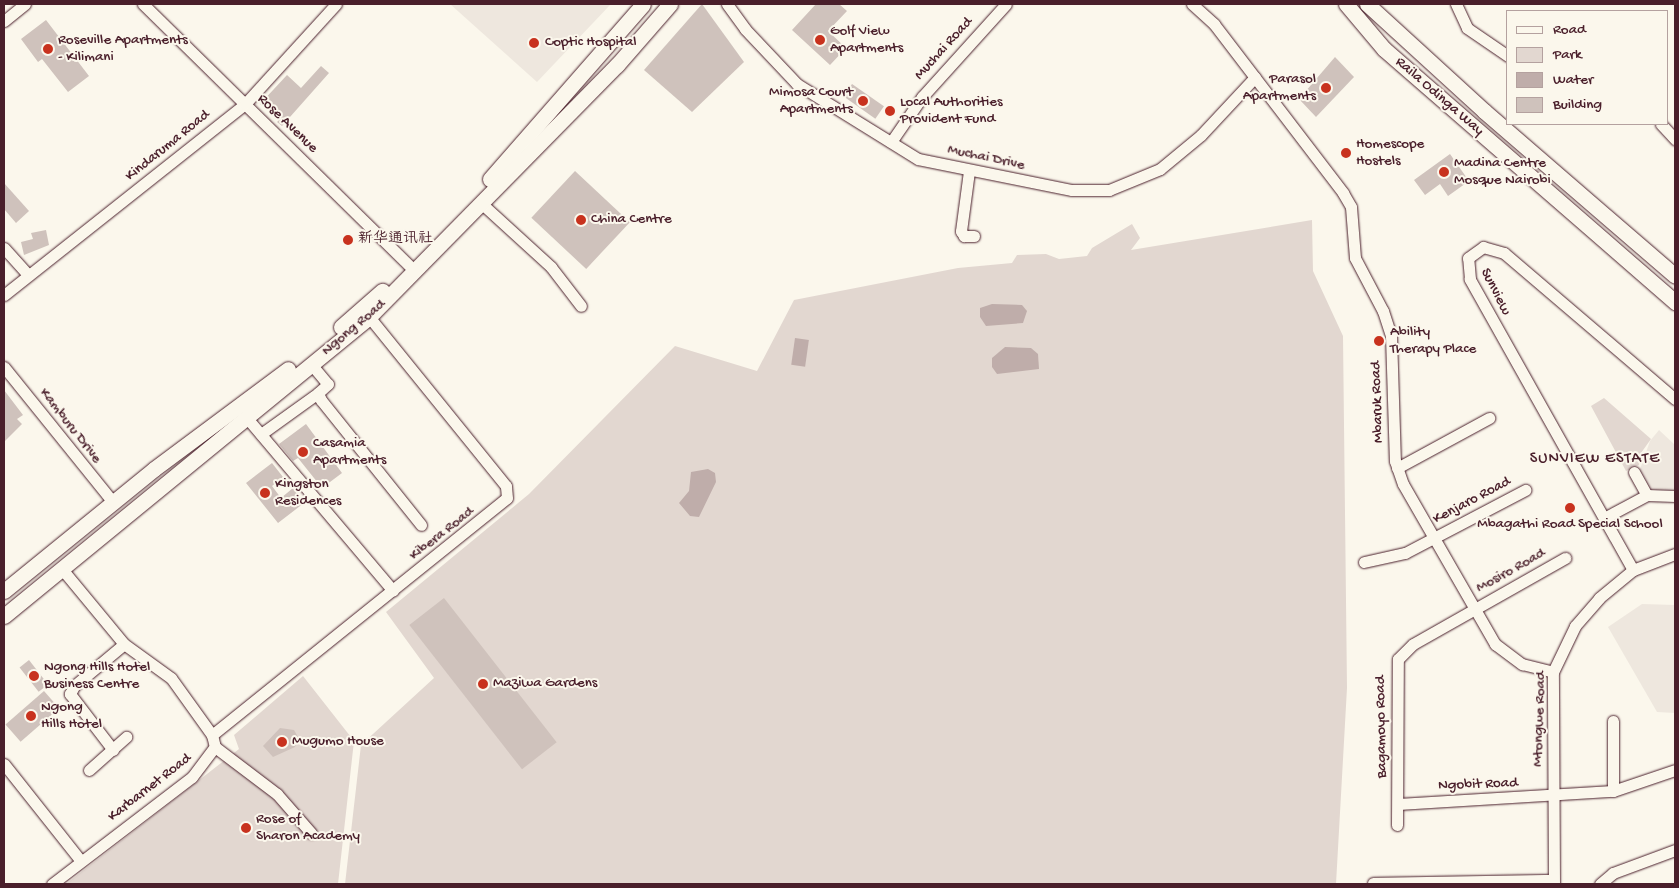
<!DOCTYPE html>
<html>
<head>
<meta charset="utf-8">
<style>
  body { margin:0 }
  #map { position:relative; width:1679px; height:888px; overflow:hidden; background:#fbf7ec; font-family:"Gochi Hand","LXGW WenKai TC",sans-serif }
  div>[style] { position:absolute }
  .built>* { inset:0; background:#eee7de }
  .green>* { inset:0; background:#e2d7d0 }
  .water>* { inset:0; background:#bfadaa; transform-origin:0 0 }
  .building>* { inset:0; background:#cfc2bc; transform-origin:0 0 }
  .roads { filter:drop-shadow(0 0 1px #4a1f2b) drop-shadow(0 0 1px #4a1f2b) }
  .minor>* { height:11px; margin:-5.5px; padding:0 5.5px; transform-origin:5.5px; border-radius:5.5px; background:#fbf7ec }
  .major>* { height:15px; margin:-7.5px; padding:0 7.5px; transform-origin:7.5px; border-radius:7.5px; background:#fbf7ec }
  .dots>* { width:14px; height:14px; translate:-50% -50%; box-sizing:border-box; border:2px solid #fbf7ec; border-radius:50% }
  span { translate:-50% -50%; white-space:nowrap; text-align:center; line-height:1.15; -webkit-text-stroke:4px #fbf7ec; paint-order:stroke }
  .poi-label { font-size:15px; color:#4a1f2b }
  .left { translate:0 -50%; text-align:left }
  .right { translate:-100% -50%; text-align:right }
  .street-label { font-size:15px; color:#4a1f2b }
  .neighbourhood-label { font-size:16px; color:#4a1f2b; letter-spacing:1px }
  .frame { position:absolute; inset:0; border:5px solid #4a1f2b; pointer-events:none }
  .legend { position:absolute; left:1506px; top:10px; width:162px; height:115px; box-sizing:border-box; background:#fbf7ec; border:1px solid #b4a19f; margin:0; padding:6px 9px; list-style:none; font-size:15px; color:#4a1f2b }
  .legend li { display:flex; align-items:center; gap:10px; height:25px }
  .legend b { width:25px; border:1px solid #b4a19f }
</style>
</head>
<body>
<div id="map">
  <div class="built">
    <i style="clip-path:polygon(450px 4px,611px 4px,537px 82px)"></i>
    <i style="clip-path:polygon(1659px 430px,1675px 445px,1675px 491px,1649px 491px,1638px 475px,1650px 441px)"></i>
    <i style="clip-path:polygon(1642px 604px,1675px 605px,1675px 713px,1657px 712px,1608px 627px)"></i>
  </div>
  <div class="green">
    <i style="clip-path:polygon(1312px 220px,1313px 271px,1343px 336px,1347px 688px,1336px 884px,345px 884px,361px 745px,434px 678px,386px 612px,529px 494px,675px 346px,757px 371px,794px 300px,958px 268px,1012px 263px,1017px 255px,1046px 254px,1059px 259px,1087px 256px,1092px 248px,1132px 224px,1140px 238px,1131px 250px)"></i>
    <i style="clip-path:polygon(1604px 398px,1651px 439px,1641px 453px,1639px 465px,1626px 471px,1591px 406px)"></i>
    <i style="clip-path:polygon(303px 676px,354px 741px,338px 884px,66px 884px,239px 749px,234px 735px)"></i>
  </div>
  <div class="water">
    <i style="clip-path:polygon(992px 304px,1022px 305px,1027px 311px,1023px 323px,986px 326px,980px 317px,980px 308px)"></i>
    <i style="left:795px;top:338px;width:14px;height:27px;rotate:8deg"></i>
    <i style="clip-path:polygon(1005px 347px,1031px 348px,1038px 354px,1039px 369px,997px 374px,992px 367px,992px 358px)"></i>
    <i style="clip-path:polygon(708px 469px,715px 473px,716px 482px,699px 517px,690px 516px,679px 503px,689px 491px,691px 472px)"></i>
  </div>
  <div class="building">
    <i style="clip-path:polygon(702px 4px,744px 62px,692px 112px,644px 70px)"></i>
    <i style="clip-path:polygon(816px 4px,839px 4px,847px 11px,828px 31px,846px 48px,830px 65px,792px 30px)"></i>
    <i style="clip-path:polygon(46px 20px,89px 76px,68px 92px,42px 59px,38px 62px,21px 39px)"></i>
    <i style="clip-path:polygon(1335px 57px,1354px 77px,1316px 117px,1299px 99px)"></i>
    <i style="clip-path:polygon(321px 66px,329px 73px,282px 126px,277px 122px,280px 119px,260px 104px,287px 75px,301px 88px)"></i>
    <i style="left:852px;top:84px;width:39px;height:15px;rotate:35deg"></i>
    <i style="clip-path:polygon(1450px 154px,1469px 181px,1448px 196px,1440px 184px,1425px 195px,1414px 180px)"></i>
    <i style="left:575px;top:171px;width:75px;height:64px;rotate:43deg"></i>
    <i style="clip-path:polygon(4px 183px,29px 211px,16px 223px,4px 209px)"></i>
    <i style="clip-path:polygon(46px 230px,49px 245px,24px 255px,21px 242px,33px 239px,31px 233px)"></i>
    <i style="clip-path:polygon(4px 390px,23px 415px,17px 419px,22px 424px,4px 442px)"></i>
    <i style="clip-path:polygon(306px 424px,342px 473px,322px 488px,298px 458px,293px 461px,279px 444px)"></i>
    <i style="clip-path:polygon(272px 463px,283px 477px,272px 486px,281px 498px,293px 488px,304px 503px,278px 523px,246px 483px)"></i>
    <i style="left:444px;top:598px;width:183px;height:44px;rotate:52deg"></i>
    <i style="left:29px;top:660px;width:31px;height:12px;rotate:52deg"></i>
    <i style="left:44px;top:691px;width:23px;height:51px;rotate:49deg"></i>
    <i style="clip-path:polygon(280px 728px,294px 730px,299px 739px,295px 747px,273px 757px,263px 746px)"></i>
  </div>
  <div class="roads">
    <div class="minor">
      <i style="left:143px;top:4px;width:373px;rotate:44.5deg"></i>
      <i style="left:727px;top:4px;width:31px;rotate:54deg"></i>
      <i style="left:745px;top:29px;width:76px;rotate:46.6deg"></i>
      <i style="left:797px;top:84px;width:142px;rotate:31.8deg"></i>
      <i style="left:918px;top:159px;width:157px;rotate:11.4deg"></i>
      <i style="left:1072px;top:190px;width:37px"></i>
      <i style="left:1109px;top:190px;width:55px;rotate:-22.4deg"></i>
      <i style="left:1160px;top:169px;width:53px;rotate:-39.7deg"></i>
      <i style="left:1201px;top:135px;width:79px;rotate:-47deg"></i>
      <i style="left:1192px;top:4px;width:30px;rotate:42deg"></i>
      <i style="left:1214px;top:24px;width:213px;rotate:52.6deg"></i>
      <i style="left:1343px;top:193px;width:16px;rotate:60deg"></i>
      <i style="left:1351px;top:207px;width:51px;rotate:85.5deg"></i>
      <i style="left:1355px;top:258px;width:60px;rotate:62.2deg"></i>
      <i style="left:1383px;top:311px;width:26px;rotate:72deg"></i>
      <i style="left:1391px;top:336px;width:125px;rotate:88.2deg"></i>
      <i style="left:1395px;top:461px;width:24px;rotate:71deg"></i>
      <i style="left:1403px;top:484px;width:185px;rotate:60.1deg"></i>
      <i style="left:1495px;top:644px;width:34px;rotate:37deg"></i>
      <i style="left:1522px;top:664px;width:32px;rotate:14deg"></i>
      <i style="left:1456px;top:4px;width:26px;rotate:65deg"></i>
      <i style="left:1467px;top:28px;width:50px;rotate:34.3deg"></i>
      <i style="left:4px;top:21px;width:27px;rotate:-39deg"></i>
      <i style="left:1661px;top:124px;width:21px;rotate:47deg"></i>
      <i style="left:891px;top:142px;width:55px;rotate:-55.4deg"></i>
      <i style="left:922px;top:97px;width:125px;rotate:-47.9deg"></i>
      <i style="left:969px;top:171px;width:61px;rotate:97.6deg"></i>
      <i style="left:961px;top:231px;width:6px;rotate:59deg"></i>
      <i style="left:964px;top:236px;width:10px"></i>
      <i style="left:481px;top:203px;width:95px;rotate:42.4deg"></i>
      <i style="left:551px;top:267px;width:49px;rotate:52.4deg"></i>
      <i style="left:4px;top:248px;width:36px;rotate:48deg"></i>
      <i style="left:4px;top:295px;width:308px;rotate:-38.4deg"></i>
      <i style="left:245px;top:104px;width:135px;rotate:-47.7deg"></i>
      <i style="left:311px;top:364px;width:26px;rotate:50deg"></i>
      <i style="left:328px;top:384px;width:13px;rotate:138deg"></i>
      <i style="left:318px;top:393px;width:8px;rotate:67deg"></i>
      <i style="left:321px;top:400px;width:160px;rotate:51.3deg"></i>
      <i style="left:4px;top:367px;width:174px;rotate:51.1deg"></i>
      <i style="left:247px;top:418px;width:226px;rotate:49.8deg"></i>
      <i style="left:261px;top:434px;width:70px;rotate:-35.7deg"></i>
      <i style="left:1397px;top:468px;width:105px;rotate:-28.5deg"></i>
      <i style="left:1634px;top:472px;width:26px;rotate:61deg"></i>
      <i style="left:1604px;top:518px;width:49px;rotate:-28.1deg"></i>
      <i style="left:1647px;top:495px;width:28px;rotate:2deg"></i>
      <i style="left:1364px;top:562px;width:42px;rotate:-12.4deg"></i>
      <i style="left:1405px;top:553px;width:136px;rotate:-27.7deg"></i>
      <i style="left:1633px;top:570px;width:334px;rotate:-119.3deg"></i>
      <i style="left:1470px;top:279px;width:21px;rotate:-95deg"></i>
      <i style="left:1468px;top:258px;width:19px;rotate:-36deg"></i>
      <i style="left:1483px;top:247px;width:22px;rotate:16deg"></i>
      <i style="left:1504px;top:253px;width:225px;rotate:40.5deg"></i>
      <i style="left:1613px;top:721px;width:70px;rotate:90deg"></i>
      <i style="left:212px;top:735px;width:378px;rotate:-38.8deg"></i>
      <i style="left:507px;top:498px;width:12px;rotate:-95deg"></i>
      <i style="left:506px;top:486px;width:218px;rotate:-129deg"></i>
      <i style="left:215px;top:747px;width:78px;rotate:37.2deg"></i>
      <i style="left:277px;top:794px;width:52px;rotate:48.9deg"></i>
      <i style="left:113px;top:750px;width:71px;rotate:-127.5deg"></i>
      <i style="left:70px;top:694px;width:9px;rotate:-63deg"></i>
      <i style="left:74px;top:686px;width:65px;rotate:-40deg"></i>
      <i style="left:4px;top:764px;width:122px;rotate:51.6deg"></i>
      <i style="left:89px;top:770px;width:50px;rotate:-41.7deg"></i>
      <i style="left:1398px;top:804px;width:215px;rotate:-3.5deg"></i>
      <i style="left:1613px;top:791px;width:65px;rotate:-18.7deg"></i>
      <i style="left:1397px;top:825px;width:166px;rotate:-89.7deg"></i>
      <i style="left:1398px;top:659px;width:21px;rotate:-45deg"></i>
      <i style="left:1413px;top:644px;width:175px;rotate:-29.5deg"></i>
      <i style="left:1373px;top:883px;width:180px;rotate:-1deg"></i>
      <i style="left:52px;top:884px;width:176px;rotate:-37.4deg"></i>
      <i style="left:192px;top:777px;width:38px;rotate:-53deg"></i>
      <i style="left:215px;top:747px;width:12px;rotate:-104deg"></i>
      <i style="left:212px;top:735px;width:70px;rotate:-125.7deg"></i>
      <i style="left:171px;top:678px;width:58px;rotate:-144.1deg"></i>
      <i style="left:124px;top:644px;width:97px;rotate:-129.6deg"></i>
      <i style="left:1554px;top:884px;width:212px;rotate:-90.3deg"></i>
      <i style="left:1553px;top:672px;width:51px;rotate:-64.4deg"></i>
      <i style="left:1575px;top:626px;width:37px;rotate:-49deg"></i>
      <i style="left:1599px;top:598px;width:44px;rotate:-39.5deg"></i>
      <i style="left:1633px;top:570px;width:45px;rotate:-20.9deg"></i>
      <i style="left:1600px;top:884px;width:17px;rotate:-40deg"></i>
      <i style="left:1613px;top:873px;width:66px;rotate:-20.4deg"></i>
    </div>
    <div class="major">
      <i style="left:1346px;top:4px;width:59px;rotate:49.8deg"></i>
      <i style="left:1384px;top:49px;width:386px;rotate:41deg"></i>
      <i style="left:1367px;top:4px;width:159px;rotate:42.4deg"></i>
      <i style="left:1484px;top:111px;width:252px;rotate:40.8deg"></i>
      <i style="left:490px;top:179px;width:232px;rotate:-48.8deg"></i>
      <i style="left:341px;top:327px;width:55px;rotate:-41.3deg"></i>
      <i style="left:4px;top:591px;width:193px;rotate:-39.1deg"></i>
      <i style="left:154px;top:469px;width:167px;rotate:-36.7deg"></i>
      <i style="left:4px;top:616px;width:472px;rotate:-39.3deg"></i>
      <i style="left:369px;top:317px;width:354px;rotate:-45.5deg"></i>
      <i style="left:617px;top:65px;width:81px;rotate:-49deg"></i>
    </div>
  </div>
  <div class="dots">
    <i style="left:820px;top:40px;background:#c8321e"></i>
    <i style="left:534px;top:43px;background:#c8321e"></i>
    <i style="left:48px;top:49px;background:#c8321e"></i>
    <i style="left:1326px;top:88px;background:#c8321e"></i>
    <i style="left:863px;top:101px;background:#c8321e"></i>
    <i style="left:890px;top:111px;background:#c8321e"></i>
    <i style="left:1346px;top:153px;background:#c8321e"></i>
    <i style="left:1444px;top:172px;background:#c8321e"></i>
    <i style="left:581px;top:220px;background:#c8321e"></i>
    <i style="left:348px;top:240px;background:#c8321e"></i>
    <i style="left:1379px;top:341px;background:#c8321e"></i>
    <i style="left:303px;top:452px;background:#c8321e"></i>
    <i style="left:265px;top:493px;background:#c8321e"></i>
    <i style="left:1570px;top:508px;background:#c8321e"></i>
    <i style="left:34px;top:676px;background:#c8321e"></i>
    <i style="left:483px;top:684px;background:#c8321e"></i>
    <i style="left:31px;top:716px;background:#c8321e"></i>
    <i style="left:282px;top:742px;background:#c8321e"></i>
    <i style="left:246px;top:828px;background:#c8321e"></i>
  </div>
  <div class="poi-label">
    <span class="left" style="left:830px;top:40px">Golf View<br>Apartments</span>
    <span class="left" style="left:58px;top:49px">Roseville Apartments<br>- Kilimani</span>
    <span class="left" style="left:545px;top:43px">Coptic Hospital</span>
    <span class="right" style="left:1316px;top:88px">Parasol<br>Apartments</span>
    <span class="right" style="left:853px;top:101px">Mimosa Court<br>Apartments</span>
    <span class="left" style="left:900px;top:111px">Local Authorities<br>Provident Fund</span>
    <span class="left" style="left:1356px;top:153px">Homescope<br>Hostels</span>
    <span class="left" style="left:1454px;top:172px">Madina Centre<br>Mosque Nairobi</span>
    <span class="left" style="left:591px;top:220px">China Centre</span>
    <span class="left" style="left:358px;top:240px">新华通讯社</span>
    <span class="left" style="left:1390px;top:341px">Ability<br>Therapy Place</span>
    <span class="left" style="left:313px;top:452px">Casamia<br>Apartments</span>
    <span class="left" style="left:275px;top:493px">Kingston<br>Residences</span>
    <span style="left:1570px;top:525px">Mbagathi Road Special School</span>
    <span class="left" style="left:44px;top:676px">Ngong Hills Hotel<br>Business Centre</span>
    <span class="left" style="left:493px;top:684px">Maziwa Gardens</span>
    <span class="left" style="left:41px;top:716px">Ngong<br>Hills Hotel</span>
    <span class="left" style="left:292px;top:742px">Mugumo House</span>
    <span class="left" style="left:256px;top:828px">Rose of<br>Sharon Academy</span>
  </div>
  <div class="street-label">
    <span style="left:944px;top:49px;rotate:-48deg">Muchai Road</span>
    <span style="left:1439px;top:97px;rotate:41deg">Raila Odinga Way</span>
    <span style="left:287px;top:124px;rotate:44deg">Rose Avenue</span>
    <span style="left:168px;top:146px;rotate:-39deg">Kindaruma Road</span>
    <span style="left:986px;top:158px;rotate:12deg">Muchai Drive</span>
    <span style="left:1495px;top:292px;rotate:63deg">Sunview</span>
    <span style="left:354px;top:328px;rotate:-40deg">Ngong Road</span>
    <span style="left:1378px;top:402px;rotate:-92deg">Mbaruk Road</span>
    <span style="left:70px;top:426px;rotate:52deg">Kamburu Drive</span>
    <span style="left:1472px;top:501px;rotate:-28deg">Kenjaro Road</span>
    <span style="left:442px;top:534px;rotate:-38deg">Kibera Road</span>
    <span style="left:1511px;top:571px;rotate:-29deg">Mosiro Road</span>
    <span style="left:1540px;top:719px;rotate:-88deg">Mtongwe Road</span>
    <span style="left:1382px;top:727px;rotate:-91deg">Bagamoyo Road</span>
    <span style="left:1478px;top:785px;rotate:-2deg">Ngobit Road</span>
    <span style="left:150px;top:788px;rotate:-38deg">Karbarnet Road</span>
  </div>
  <div class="neighbourhood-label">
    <span style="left:1595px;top:460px">SUNVIEW ESTATE</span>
  </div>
  <div class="frame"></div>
  <ul class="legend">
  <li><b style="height:6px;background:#fbf7ec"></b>Road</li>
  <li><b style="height:14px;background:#e2d7d0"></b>Park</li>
  <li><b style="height:14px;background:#bfadaa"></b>Water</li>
  <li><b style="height:14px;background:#cfc2bc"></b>Building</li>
  </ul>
</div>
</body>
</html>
